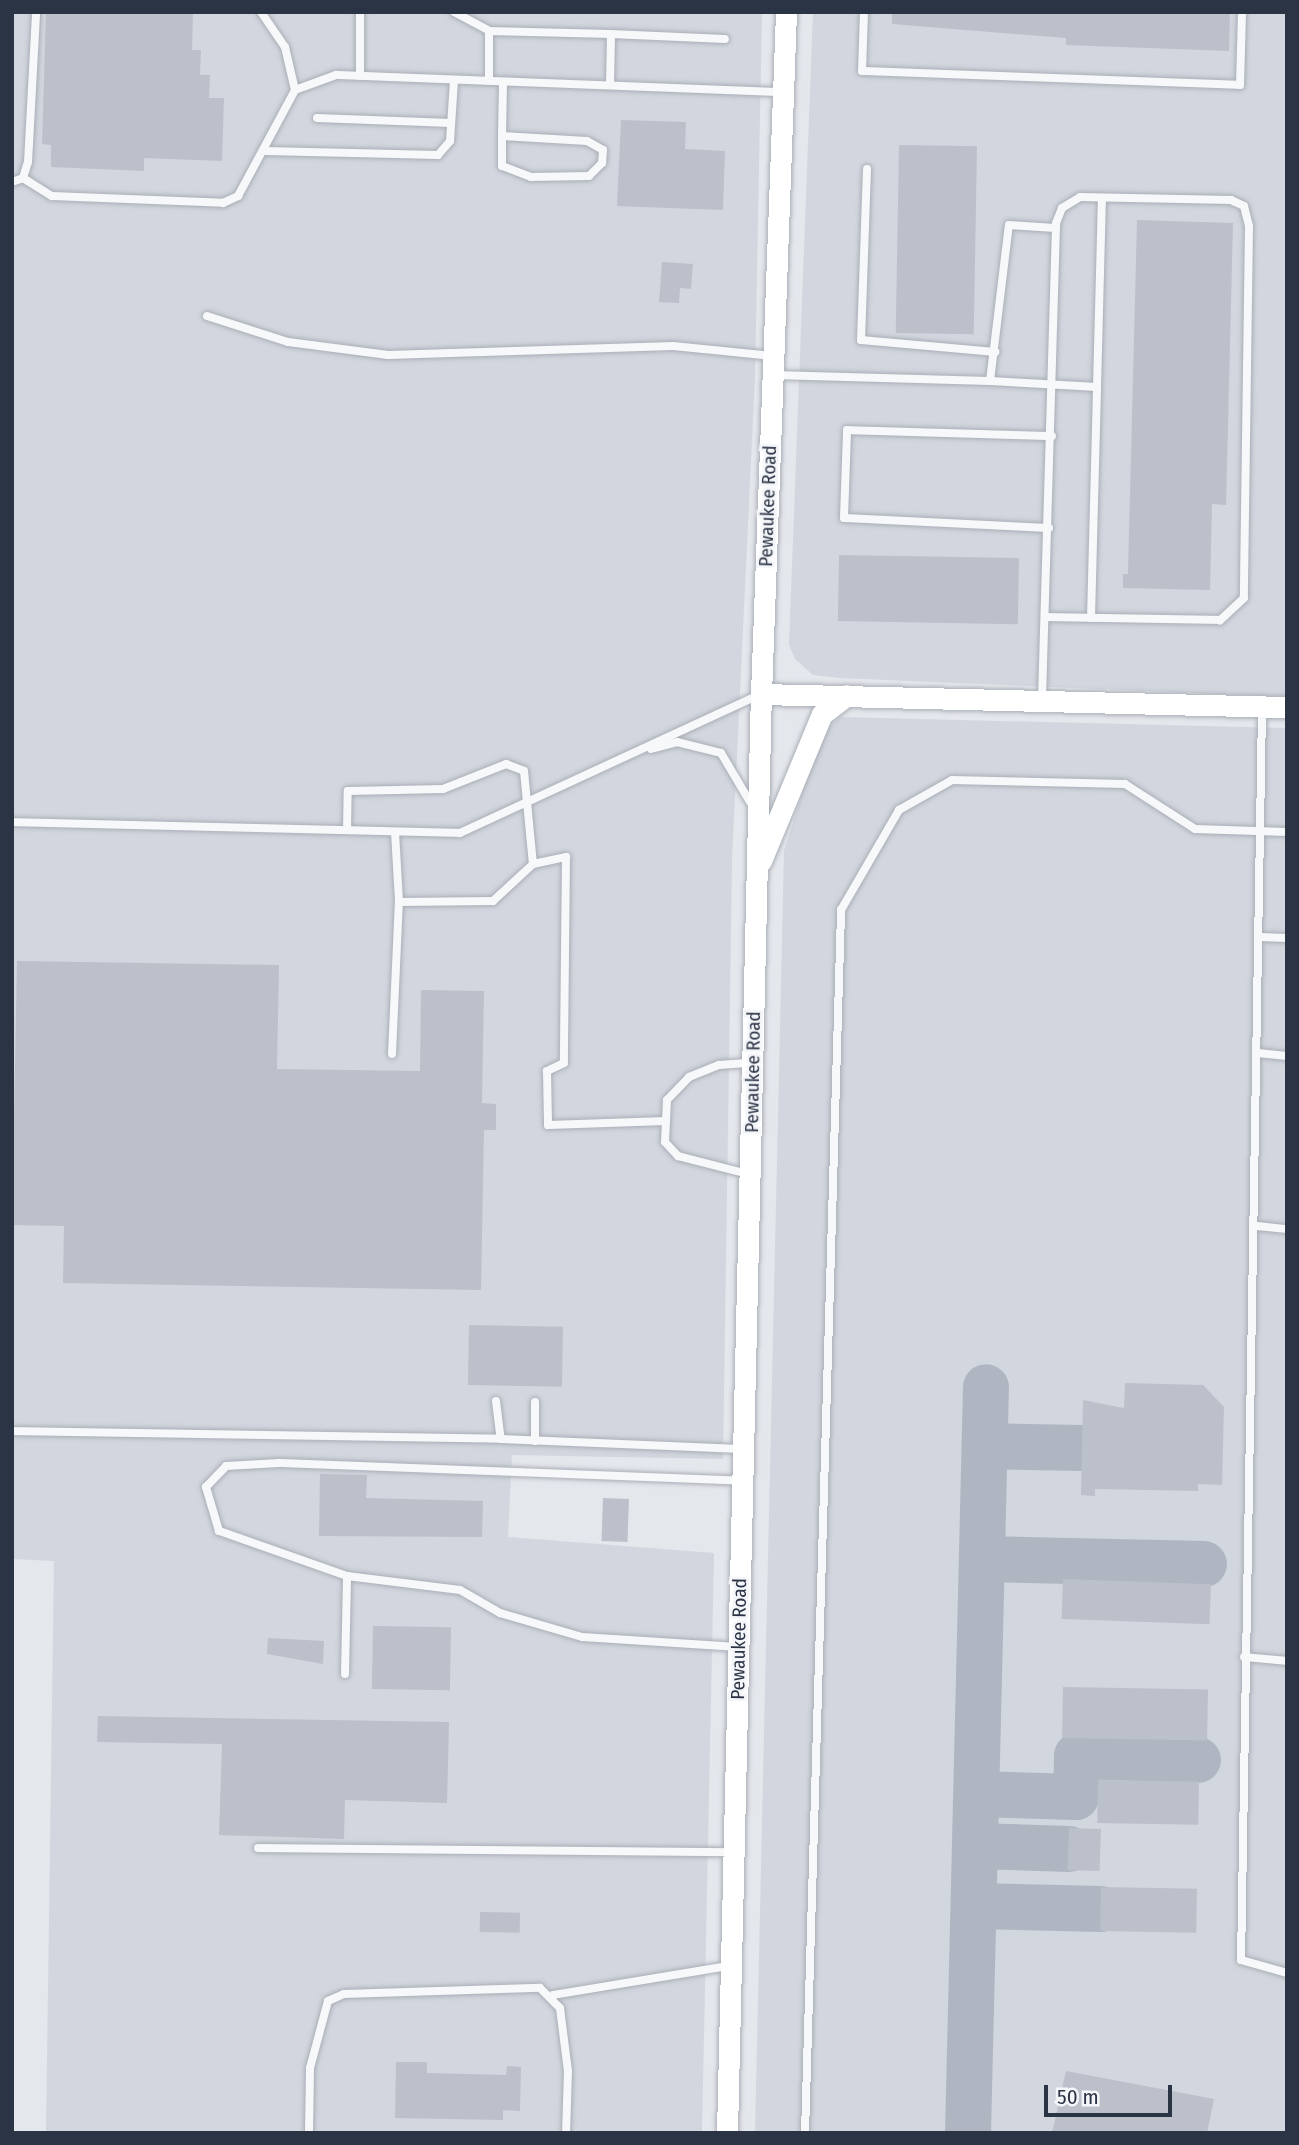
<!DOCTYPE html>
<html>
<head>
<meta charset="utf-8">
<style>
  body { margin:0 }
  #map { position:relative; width:1299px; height:2145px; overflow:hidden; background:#e4e7ec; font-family:"Fira Sans Condensed",sans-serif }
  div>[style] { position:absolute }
  .built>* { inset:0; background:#d2d6de }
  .taxiway>* { height:46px; margin:-23px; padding:0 23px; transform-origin:23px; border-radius:23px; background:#b0b6c1 }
  .building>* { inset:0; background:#bbc0ca; transform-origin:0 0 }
  .roads { filter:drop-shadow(0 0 2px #a9aeb7) drop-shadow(0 0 2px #a9aeb7) }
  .lane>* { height:8px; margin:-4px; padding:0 4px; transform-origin:4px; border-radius:4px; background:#f7f8fa }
  .secondary>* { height:21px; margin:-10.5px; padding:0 10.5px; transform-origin:10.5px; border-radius:10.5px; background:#fff }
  span { translate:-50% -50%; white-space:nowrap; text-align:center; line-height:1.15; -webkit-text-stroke:6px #f4f6f9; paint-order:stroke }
  .street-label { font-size:19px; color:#2b3445 }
  .frame { position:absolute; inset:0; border:14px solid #2b3445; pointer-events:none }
  .scale { position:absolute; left:1044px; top:2085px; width:128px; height:32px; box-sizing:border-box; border:4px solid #2b3445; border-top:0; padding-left:9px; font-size:21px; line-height:24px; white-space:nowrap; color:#2b3445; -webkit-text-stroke:5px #f4f6f9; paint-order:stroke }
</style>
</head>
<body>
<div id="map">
  <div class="built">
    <i style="clip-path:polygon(12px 12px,762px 12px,755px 377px,732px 860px,723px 1459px,512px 1455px,508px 1537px,714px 1553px,702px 2133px,46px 2133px,54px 1561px,12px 1559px)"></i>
    <i style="clip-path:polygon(813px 12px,1287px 12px,1287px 697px,840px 678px,813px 675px,795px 659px,789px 645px)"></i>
    <i style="clip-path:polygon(840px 717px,1287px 728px,1287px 2133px,755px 2133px,784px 851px,821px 733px)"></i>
  </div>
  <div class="taxiway">
    <i style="left:985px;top:1446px;width:97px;rotate:1.2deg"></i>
    <i style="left:982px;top:1559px;width:222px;rotate:1.3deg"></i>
    <i style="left:977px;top:1794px;width:99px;rotate:1.7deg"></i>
    <i style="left:1076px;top:1797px;width:41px;rotate:-88.6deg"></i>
    <i style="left:1077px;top:1756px;width:121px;rotate:1.9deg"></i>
    <i style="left:976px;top:1846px;width:93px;rotate:1.8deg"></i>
    <i style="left:974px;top:1906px;width:127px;rotate:1.4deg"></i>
    <i style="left:968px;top:2133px;width:746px;rotate:-88.62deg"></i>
  </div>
  <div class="building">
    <i style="clip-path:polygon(46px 12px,193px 12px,192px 50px,201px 50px,200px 75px,210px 75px,209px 98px,224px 98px,222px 161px,144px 158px,144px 171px,51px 167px,51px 145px,42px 144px)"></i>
    <i style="clip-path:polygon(892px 12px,1230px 12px,1229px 51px,1066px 45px,1066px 38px,892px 24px)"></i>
    <i style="clip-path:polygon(621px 120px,686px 122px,685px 149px,725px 151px,723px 210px,617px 206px)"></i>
    <i style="left:899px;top:145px;width:78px;height:188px;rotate:1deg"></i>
    <i style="clip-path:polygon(1137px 220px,1233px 223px,1226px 505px,1212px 504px,1210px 590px,1123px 588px,1123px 574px,1128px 574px)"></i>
    <i style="clip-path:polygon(662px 262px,693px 264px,691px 289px,680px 288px,679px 303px,659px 302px)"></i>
    <i style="left:839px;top:555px;width:180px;height:66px;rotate:1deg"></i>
    <i style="clip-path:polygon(17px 961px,279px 965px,277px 1069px,420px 1071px,421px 990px,484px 991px,482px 1103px,496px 1104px,496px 1130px,484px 1130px,481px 1290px,63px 1283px,64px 1226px,12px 1225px)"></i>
    <i style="left:469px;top:1325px;width:94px;height:60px;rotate:1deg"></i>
    <i style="clip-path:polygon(1125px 1383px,1203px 1385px,1224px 1407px,1222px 1485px,1198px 1484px,1198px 1491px,1095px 1489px,1095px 1496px,1081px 1495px,1083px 1400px,1124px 1408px)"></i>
    <i style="clip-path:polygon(320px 1474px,367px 1475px,366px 1498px,483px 1501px,482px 1537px,319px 1536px)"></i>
    <i style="left:603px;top:1498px;width:26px;height:43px;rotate:2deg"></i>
    <i style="left:1063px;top:1579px;width:148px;height:40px;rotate:2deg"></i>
    <i style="left:373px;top:1626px;width:78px;height:63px;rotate:1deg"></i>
    <i style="clip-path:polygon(268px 1638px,324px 1641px,323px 1664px,267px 1654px)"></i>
    <i style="left:1063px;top:1687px;width:145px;height:51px;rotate:1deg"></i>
    <i style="clip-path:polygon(98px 1716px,449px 1722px,447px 1803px,345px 1800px,344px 1839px,219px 1835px,222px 1744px,97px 1742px)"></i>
    <i style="left:1098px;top:1780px;width:101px;height:43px;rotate:1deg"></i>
    <i style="left:1069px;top:1828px;width:32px;height:42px;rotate:2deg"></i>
    <i style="left:1101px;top:1887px;width:96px;height:44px;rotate:1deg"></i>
    <i style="left:480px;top:1912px;width:40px;height:20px;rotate:1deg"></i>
    <i style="clip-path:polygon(396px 2062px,427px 2062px,427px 2073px,506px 2075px,507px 2066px,521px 2067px,520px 2111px,503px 2110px,503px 2120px,395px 2118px)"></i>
    <i style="clip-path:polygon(1066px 2071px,1214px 2099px,1207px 2133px,1052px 2133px)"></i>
  </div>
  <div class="roads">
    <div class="lane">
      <i style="left:261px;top:12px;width:42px;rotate:55.6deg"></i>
      <i style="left:285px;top:47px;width:44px;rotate:76.9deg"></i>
      <i style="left:454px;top:12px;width:40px;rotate:28deg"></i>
      <i style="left:489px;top:31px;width:122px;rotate:1.4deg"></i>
      <i style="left:611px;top:34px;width:51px;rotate:91.1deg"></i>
      <i style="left:864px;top:12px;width:59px;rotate:91.9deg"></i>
      <i style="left:862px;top:71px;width:378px;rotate:2.1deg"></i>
      <i style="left:1240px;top:85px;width:73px;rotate:-88.4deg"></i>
      <i style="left:489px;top:31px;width:50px;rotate:90deg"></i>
      <i style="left:611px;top:34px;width:114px;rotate:2.5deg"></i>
      <i style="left:360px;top:76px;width:64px;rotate:-90deg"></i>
      <i style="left:317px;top:118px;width:134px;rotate:2.1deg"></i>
      <i style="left:502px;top:136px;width:85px;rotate:3.4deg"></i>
      <i style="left:587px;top:141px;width:18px;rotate:29deg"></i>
      <i style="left:603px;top:150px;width:13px;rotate:94deg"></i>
      <i style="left:602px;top:163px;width:18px;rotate:135deg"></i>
      <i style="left:589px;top:176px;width:58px;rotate:179deg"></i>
      <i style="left:531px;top:177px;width:31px;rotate:-159deg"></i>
      <i style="left:502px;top:166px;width:30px;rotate:-90deg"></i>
      <i style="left:502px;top:136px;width:54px;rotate:-88.9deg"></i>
      <i style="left:266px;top:151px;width:172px;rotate:1.3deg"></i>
      <i style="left:438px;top:155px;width:18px;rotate:-49deg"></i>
      <i style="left:450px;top:141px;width:61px;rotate:-86.2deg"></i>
      <i style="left:867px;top:169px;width:171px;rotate:92deg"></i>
      <i style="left:861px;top:340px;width:135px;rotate:5.1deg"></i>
      <i style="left:23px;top:178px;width:34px;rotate:32deg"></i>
      <i style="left:52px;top:196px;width:171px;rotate:2.3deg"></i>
      <i style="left:223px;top:203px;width:17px;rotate:-25deg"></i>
      <i style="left:238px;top:196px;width:120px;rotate:-61.7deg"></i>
      <i style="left:295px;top:90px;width:44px;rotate:-20.1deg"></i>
      <i style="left:336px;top:75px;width:444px;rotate:2.2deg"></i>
      <i style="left:12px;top:182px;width:12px;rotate:-20deg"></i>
      <i style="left:23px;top:178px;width:17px;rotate:-73deg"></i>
      <i style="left:28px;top:162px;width:150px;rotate:-86.9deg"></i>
      <i style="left:207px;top:316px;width:85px;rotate:17.8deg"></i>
      <i style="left:288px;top:342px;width:101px;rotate:7.4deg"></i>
      <i style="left:388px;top:355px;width:285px;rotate:-1.8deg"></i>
      <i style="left:673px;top:346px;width:100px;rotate:5.7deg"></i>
      <i style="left:774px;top:375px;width:216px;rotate:1.6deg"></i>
      <i style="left:990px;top:381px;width:157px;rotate:-83.1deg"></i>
      <i style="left:1009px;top:225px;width:46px;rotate:3.7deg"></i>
      <i style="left:990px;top:381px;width:107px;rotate:3.2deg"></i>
      <i style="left:1097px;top:387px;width:189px;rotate:-88.5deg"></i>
      <i style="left:1049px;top:528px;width:205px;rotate:-177.2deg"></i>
      <i style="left:844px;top:518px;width:88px;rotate:-88deg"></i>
      <i style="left:847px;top:430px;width:205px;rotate:1.7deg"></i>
      <i style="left:1091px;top:618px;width:231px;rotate:-88.5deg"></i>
      <i style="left:1042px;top:698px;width:475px;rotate:-88.3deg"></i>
      <i style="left:1056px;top:223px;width:16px;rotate:-68deg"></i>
      <i style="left:1062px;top:208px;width:21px;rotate:-31deg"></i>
      <i style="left:1080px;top:197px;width:151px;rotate:1.1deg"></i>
      <i style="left:1231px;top:200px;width:14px;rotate:25deg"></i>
      <i style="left:1244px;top:206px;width:21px;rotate:76deg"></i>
      <i style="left:1249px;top:226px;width:372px;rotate:90.8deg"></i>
      <i style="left:1244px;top:598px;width:33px;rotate:137deg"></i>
      <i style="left:1220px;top:620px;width:173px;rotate:-179deg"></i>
      <i style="left:1262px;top:709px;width:1251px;rotate:90.96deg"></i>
      <i style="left:1241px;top:1960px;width:48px;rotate:15.8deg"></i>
      <i style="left:651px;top:749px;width:27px;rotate:-15deg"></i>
      <i style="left:677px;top:742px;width:45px;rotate:14deg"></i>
      <i style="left:721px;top:753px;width:57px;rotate:59.4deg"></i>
      <i style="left:12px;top:822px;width:448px;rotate:1.4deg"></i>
      <i style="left:460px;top:833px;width:329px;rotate:-24.8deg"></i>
      <i style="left:347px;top:830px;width:39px;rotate:-89deg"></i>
      <i style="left:348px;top:791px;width:95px;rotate:-1.2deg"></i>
      <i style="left:443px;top:789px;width:68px;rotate:-21.6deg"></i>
      <i style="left:506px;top:764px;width:19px;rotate:21deg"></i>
      <i style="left:524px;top:771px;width:93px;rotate:84.5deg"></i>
      <i style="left:533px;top:864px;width:34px;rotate:-12deg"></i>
      <i style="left:566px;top:857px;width:206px;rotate:90.6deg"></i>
      <i style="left:564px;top:1063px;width:19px;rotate:155deg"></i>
      <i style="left:547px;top:1071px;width:54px;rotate:88.9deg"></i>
      <i style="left:548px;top:1125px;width:118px;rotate:-1.9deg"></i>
      <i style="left:395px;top:832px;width:70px;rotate:86.7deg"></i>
      <i style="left:399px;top:902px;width:94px;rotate:-0.6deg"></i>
      <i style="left:493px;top:901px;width:54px;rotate:-42.8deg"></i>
      <i style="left:1260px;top:937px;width:27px;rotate:2deg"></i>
      <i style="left:1258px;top:1053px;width:29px;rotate:6deg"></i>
      <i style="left:392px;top:1054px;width:152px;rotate:-87.4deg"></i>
      <i style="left:748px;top:1174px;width:72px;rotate:-165.6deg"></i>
      <i style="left:678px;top:1156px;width:19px;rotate:-133deg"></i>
      <i style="left:665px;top:1142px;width:42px;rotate:-87.3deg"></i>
      <i style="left:667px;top:1100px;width:32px;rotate:-46deg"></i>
      <i style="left:689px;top:1077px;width:32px;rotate:-22deg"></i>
      <i style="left:719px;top:1065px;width:31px;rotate:-4deg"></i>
      <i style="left:1257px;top:1226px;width:30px;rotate:6deg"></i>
      <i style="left:496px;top:1401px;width:38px;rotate:83deg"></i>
      <i style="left:501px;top:1439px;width:240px;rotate:2.4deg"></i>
      <i style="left:535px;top:1402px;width:39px;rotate:90deg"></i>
      <i style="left:12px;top:1431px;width:489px;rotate:0.9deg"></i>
      <i style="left:738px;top:1647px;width:156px;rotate:-176.3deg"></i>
      <i style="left:582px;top:1637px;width:85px;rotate:-163.7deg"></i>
      <i style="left:500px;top:1613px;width:46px;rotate:-150.1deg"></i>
      <i style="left:460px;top:1590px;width:114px;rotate:-172.9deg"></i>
      <i style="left:347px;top:1576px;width:136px;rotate:-160.6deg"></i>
      <i style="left:219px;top:1531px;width:46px;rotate:-106.5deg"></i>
      <i style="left:206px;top:1487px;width:29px;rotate:-46deg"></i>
      <i style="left:226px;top:1466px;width:53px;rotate:-3.2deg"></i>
      <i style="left:279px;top:1463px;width:461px;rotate:2.2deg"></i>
      <i style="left:1244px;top:1657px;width:43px;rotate:5.3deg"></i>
      <i style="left:345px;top:1674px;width:98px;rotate:-88.8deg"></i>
      <i style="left:258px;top:1848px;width:473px;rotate:0.5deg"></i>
      <i style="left:553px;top:1995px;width:178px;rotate:-9.4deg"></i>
      <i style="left:309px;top:2133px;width:65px;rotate:-89.1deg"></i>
      <i style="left:310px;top:2068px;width:69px;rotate:-75deg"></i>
      <i style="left:328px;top:2001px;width:17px;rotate:-24deg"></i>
      <i style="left:344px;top:1994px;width:196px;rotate:-1.8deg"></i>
      <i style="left:540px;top:1988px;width:28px;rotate:45deg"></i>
      <i style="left:560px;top:2008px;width:64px;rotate:82.8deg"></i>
      <i style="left:568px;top:2071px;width:62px;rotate:91.8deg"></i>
      <i style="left:805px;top:2133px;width:1224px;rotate:-88.31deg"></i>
      <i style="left:841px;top:910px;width:116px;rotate:-59.9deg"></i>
      <i style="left:899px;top:810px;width:61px;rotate:-29.5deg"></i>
      <i style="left:952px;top:780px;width:173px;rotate:1.3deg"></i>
      <i style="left:1125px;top:784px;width:83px;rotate:32.7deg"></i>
      <i style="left:1195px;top:829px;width:92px;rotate:1.9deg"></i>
    </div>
    <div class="secondary">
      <i style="left:761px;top:694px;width:526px;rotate:1.42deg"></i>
      <i style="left:761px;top:861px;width:159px;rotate:-67.5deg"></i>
      <i style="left:822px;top:714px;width:31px;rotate:-37deg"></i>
      <i style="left:727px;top:2133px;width:1439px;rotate:-88.65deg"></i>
      <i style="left:761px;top:694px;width:682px;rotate:-87.9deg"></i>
    </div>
  </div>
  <div class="street-label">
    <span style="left:768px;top:506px;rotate:-88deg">Pewaukee Road</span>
    <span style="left:753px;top:1072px;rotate:-89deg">Pewaukee Road</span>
    <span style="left:739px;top:1639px;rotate:-89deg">Pewaukee Road</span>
  </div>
  <div class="frame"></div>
  <div class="scale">50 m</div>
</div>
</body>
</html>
